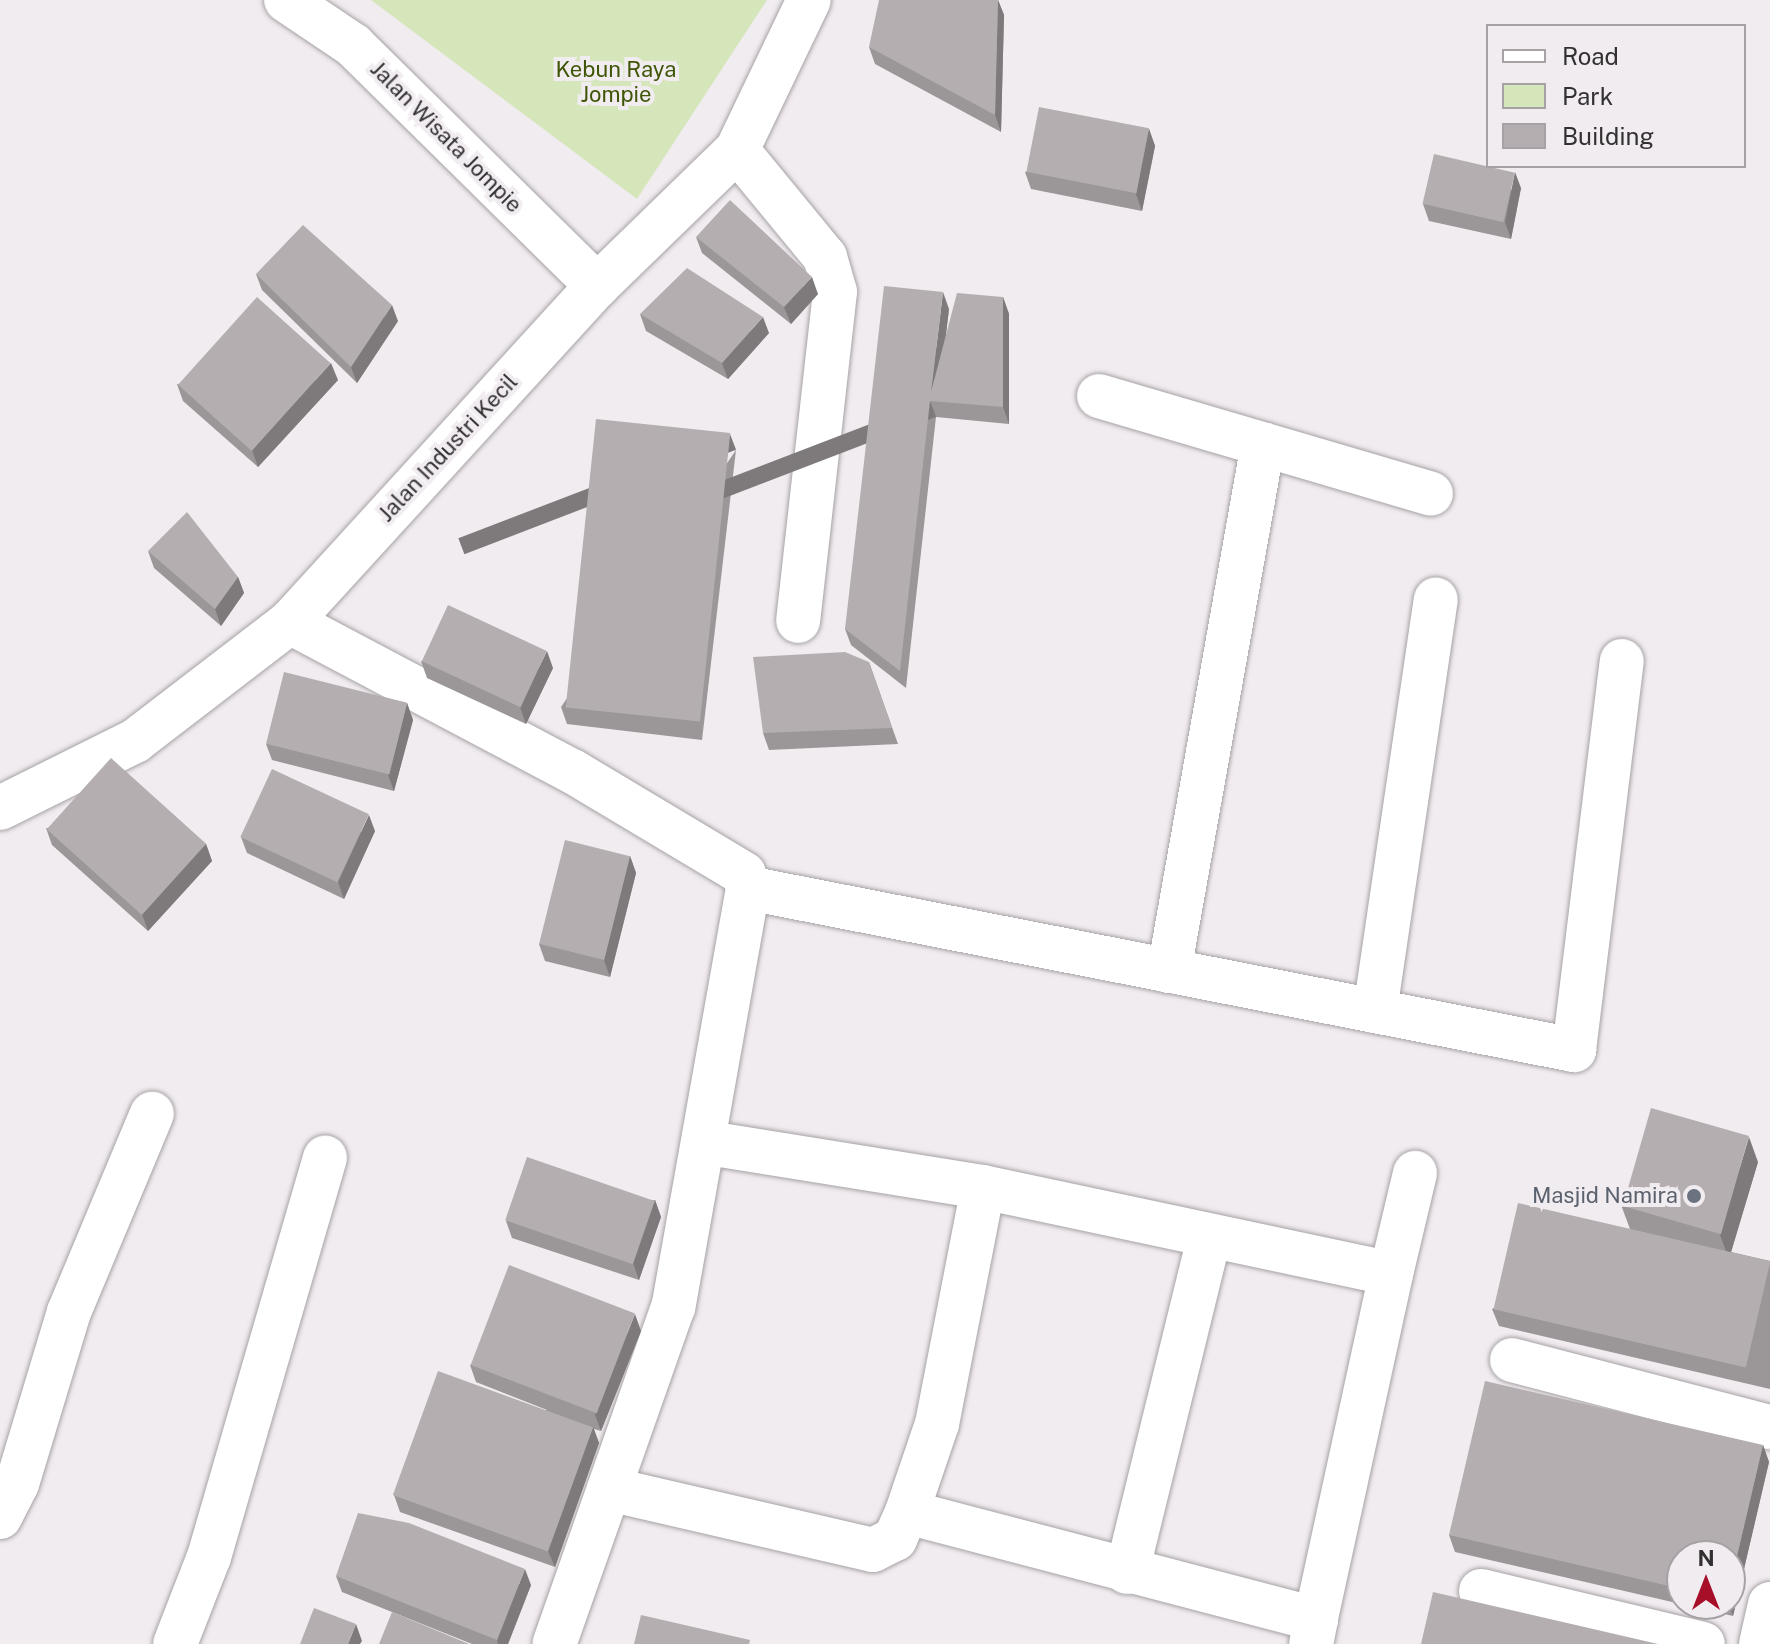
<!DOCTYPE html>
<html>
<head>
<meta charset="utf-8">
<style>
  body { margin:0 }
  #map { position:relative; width:1770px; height:1644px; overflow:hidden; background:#f1ecf0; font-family:"Public Sans",sans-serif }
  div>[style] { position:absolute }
  .green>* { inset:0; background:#d5e6bb }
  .roads { filter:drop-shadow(0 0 2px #a6a2a5) drop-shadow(0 0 2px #a6a2a5) }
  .minor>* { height:44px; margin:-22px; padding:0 22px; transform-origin:22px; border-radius:22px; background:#fff }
  .wall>* { inset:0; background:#9b9698 }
  .shaded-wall>* { inset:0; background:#7e7a7c; transform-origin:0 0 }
  .building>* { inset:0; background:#b4aeb1; transform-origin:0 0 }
  .dots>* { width:22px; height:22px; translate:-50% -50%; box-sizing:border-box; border:4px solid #f1ecf0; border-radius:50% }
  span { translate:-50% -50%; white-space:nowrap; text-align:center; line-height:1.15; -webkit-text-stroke:8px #f1ecf0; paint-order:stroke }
  .park-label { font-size:22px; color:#405607 }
  .street-label { font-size:22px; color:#323031 }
  .worship-label { font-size:22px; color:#5b616d }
  .right { translate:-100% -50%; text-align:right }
  .legend { position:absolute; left:1486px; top:24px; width:260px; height:144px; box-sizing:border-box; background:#f1ecf0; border:2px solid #a5a1a4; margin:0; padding:10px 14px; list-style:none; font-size:24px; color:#323031 }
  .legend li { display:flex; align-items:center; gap:16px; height:40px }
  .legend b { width:40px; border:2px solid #a5a1a4 }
  .north { position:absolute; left:1666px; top:1540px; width:80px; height:80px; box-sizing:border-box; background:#f1ecf0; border:2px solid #a5a1a4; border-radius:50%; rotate:0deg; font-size:22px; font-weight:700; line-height:32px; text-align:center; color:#323031 }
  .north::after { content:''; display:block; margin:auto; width:28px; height:36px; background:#a70f29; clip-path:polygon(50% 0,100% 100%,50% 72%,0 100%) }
</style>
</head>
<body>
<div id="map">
  <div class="green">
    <i style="clip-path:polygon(371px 0,767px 0,637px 199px)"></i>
  </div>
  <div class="roads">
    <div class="minor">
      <i style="left:286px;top:0;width:81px;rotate:33.9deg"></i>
      <i style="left:353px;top:45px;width:343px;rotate:44.6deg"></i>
      <i style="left:737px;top:150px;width:139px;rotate:50.6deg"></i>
      <i style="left:825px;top:257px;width:36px;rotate:74deg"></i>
      <i style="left:835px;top:292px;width:331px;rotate:96.4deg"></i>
      <i style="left:1099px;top:396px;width:346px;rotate:16.4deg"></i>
      <i style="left:290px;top:622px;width:319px;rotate:27.9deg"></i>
      <i style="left:572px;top:771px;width:200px;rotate:30.9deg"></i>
      <i style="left:744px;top:874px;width:15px;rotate:74deg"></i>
      <i style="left:748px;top:888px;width:426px;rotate:100.1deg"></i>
      <i style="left:673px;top:1307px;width:357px;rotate:109.4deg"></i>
      <i style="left:0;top:808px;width:151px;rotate:-26.4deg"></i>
      <i style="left:135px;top:741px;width:195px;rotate:-37.5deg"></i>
      <i style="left:290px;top:622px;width:455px;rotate:-47.6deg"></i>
      <i style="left:597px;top:286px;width:195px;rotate:-44.2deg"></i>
      <i style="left:737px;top:150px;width:166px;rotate:-64.4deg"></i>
      <i style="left:748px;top:888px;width:842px;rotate:11.1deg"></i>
      <i style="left:1574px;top:1050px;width:392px;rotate:-83deg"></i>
      <i style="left:1169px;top:971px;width:535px;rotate:-79.89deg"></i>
      <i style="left:1375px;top:1011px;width:416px;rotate:-81.6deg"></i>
      <i style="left:708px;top:1143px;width:278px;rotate:9.1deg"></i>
      <i style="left:983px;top:1187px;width:417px;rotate:12deg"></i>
      <i style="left:1391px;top:1274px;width:353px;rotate:102.3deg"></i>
      <i style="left:1391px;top:1274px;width:104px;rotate:-76.6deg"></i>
      <i style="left:1512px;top:1360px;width:267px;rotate:14.6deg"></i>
      <i style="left:609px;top:1489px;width:271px;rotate:13deg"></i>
      <i style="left:873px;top:1550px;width:25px;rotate:-27deg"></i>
      <i style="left:895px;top:1539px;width:30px;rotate:-66deg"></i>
      <i style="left:907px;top:1512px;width:423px;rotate:14.7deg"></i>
      <i style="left:1316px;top:1619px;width:25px;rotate:101deg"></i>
      <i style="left:907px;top:1512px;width:93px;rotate:-71.2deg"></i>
      <i style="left:937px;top:1424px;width:241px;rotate:-79deg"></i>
      <i style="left:0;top:1517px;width:37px;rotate:-63deg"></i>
      <i style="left:17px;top:1484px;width:180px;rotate:-73.2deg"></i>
      <i style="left:69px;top:1312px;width:215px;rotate:-67.3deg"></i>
      <i style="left:1127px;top:1572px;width:345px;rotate:-76.2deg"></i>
      <i style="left:1481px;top:1591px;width:228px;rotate:13.4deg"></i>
      <i style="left:175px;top:1644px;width:93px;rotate:-68.7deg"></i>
      <i style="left:209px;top:1557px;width:416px;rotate:-73.8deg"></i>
      <i style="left:1761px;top:1644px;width:41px;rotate:-77.3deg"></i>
    </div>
  </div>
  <div class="wall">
    <i style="clip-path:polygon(998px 0,1004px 15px,1001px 132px,875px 64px,869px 47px)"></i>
    <i style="clip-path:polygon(1149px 129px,1155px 146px,1142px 211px,1031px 189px,1025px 172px)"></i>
    <i style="clip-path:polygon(1521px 188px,1511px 239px,1429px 221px,1423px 204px)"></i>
    <i style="clip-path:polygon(696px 237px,818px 294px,791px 324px,702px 253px)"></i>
    <i style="clip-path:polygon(256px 274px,398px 321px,357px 383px,262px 290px)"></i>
    <i style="clip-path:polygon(1003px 297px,1009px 314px,1009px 424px,936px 417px,906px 688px,851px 645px,845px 629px,949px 309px,946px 334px)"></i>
    <i style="clip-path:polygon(640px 314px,769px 333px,728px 379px,646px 331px)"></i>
    <i style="clip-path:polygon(338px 380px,258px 467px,183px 401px,177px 384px)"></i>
    <i style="clip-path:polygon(736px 450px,702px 740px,567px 724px,561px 707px)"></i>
    <i style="clip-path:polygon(148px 551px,238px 577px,244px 593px,221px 626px,154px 568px)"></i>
    <i style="clip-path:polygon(421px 661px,553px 668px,526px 724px,427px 678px)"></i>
    <i style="clip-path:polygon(869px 662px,898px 744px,769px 750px,763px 733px)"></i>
    <i style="clip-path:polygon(407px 703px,413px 720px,394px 791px,272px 760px,266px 744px)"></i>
    <i style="clip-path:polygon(46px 828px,206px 844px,212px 861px,148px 931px,52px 845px)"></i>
    <i style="clip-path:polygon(375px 831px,344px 899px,247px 853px,241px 837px)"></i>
    <i style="clip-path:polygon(630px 856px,636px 873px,610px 977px,545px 961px,539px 944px)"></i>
    <i style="clip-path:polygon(1758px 1162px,1731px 1252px,1770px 1261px,1770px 1389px,1499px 1326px,1492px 1309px,1630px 1229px,1621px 1205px)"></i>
    <i style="clip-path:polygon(655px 1200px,661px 1217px,639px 1280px,512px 1238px,506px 1221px)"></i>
    <i style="clip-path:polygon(641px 1331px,601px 1431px,594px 1429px,599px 1443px,555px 1567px,400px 1512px,394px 1495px,547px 1410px,476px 1382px,470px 1365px)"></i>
    <i style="clip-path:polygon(evenodd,1763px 1445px,1769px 1462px,1733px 1616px,1455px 1552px,1449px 1535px,1763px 1445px,1682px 1556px,1730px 1556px,1730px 1604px,1682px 1604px,1682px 1556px)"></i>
    <i style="clip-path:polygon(336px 1576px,531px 1585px,508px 1644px,472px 1644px,342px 1592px)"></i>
  </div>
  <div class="shaded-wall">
    <i style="clip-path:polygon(998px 0,1004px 15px,1001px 132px,995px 115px)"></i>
    <i style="clip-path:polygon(1149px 129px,1155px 146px,1142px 211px,1136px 194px)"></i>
    <i style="clip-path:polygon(1515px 172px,1521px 188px,1511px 239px,1505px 222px)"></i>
    <i style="clip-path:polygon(812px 277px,818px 294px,791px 324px,784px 307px)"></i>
    <i style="clip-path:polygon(943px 292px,949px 309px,938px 401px,931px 392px)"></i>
    <i style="clip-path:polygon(1003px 297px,1009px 314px,1009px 424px,1003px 407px)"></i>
    <i style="clip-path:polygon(392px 305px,398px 321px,357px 383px,351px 367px)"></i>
    <i style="clip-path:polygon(763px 317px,769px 333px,728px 379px,722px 363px)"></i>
    <i style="clip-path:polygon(331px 363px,338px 380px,258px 467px,252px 450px)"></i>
    <i style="left:930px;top:401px;width:17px;height:272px;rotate:69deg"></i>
    <i style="left:730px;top:434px;width:17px;height:291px;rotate:69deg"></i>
    <i style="clip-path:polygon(238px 577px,244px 593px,221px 626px,215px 609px)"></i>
    <i style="clip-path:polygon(547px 651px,553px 668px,526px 724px,520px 707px)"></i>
    <i style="clip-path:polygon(407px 703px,413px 720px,394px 791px,388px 775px)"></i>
    <i style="clip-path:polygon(369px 815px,375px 831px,344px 899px,338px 882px)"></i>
    <i style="clip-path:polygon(206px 844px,212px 861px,148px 931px,142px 914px)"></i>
    <i style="clip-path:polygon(630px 856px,636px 873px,610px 977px,604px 960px)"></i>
    <i style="clip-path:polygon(1749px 1137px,1758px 1162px,1729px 1259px,1720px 1235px)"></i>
    <i style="clip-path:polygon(655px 1200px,661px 1217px,639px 1280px,633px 1263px)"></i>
    <i style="clip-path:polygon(635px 1314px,641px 1331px,601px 1431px,595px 1415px)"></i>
    <i style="clip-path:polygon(593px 1427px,599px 1443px,555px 1567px,548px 1551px)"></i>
    <i style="clip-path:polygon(1763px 1445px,1769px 1462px,1733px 1616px,1729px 1604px,1730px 1604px,1730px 1586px)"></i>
    <i style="clip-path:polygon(525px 1569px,531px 1585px,508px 1644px,498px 1644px,497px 1640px)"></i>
    <i style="clip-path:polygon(356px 1624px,362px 1641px,360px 1644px,348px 1644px)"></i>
  </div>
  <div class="building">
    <i style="clip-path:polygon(879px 0,998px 0,995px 115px,869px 47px)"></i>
    <i style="left:1039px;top:107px;width:112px;height:66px;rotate:11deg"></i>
    <i style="left:1434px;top:154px;width:83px;height:51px;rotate:13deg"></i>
    <i style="clip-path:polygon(730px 200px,812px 277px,784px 307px,696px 237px)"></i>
    <i style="clip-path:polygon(303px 225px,392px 305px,351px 367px,256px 274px)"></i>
    <i style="clip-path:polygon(687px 268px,763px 317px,722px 363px,640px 314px)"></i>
    <i style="clip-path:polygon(884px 286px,943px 292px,931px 392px,957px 293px,1003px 297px,1003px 407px,930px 401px,900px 671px,845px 629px)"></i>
    <i style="left:257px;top:297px;width:99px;height:118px;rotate:42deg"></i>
    <i style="left:596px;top:419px;width:135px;height:290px;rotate:6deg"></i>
    <i style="clip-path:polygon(187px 512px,238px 577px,215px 609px,148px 551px)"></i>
    <i style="left:448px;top:605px;width:109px;height:62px;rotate:25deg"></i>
    <i style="clip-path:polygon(845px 652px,869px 662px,892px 728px,763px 733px,753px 657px)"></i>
    <i style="left:284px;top:672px;width:127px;height:74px;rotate:14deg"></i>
    <i style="left:111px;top:758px;width:128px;height:96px;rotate:42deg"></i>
    <i style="left:272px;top:769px;width:107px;height:75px;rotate:25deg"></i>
    <i style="left:565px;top:840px;width:67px;height:107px;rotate:14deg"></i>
    <i style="left:1651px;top:1108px;width:102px;height:102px;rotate:16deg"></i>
    <i style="left:527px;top:1157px;width:135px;height:67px;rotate:19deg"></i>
    <i style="left:1518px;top:1203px;width:259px;height:109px;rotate:13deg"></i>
    <i style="left:509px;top:1265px;width:135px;height:107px;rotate:21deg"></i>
    <i style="left:438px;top:1371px;width:165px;height:132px;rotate:20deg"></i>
    <i style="clip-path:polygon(1485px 1381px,1763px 1445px,1730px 1586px,1730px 1556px,1682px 1556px,1682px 1589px,1449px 1535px)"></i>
    <i style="clip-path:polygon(358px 1513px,409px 1523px,525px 1569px,497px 1640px,336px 1576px)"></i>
    <i style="clip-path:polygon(1433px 1592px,1658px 1644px,1421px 1644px)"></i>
    <i style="clip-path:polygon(314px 1608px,356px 1624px,348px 1644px,300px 1644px)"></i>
    <i style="clip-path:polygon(392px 1612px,469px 1644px,379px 1644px)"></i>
    <i style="clip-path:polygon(641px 1615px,750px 1640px,749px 1644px,634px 1644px)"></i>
  </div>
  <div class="dots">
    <i style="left:1694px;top:1196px;background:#6b7280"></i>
  </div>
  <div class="park-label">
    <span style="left:616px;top:82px">Kebun Raya<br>Jompie</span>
  </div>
  <div class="street-label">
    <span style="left:446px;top:137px;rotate:45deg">Jalan Wisata Jompie</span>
    <span style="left:448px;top:448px;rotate:-47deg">Jalan Industri Kecil</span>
  </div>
  <div class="worship-label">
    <span class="right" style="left:1678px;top:1196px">Masjid Namira</span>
  </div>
  <ul class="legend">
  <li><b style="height:10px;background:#fff"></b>Road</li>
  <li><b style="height:22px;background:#d5e6bb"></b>Park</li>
  <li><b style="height:22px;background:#b4aeb1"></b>Building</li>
  </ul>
  <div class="north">N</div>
</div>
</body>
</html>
